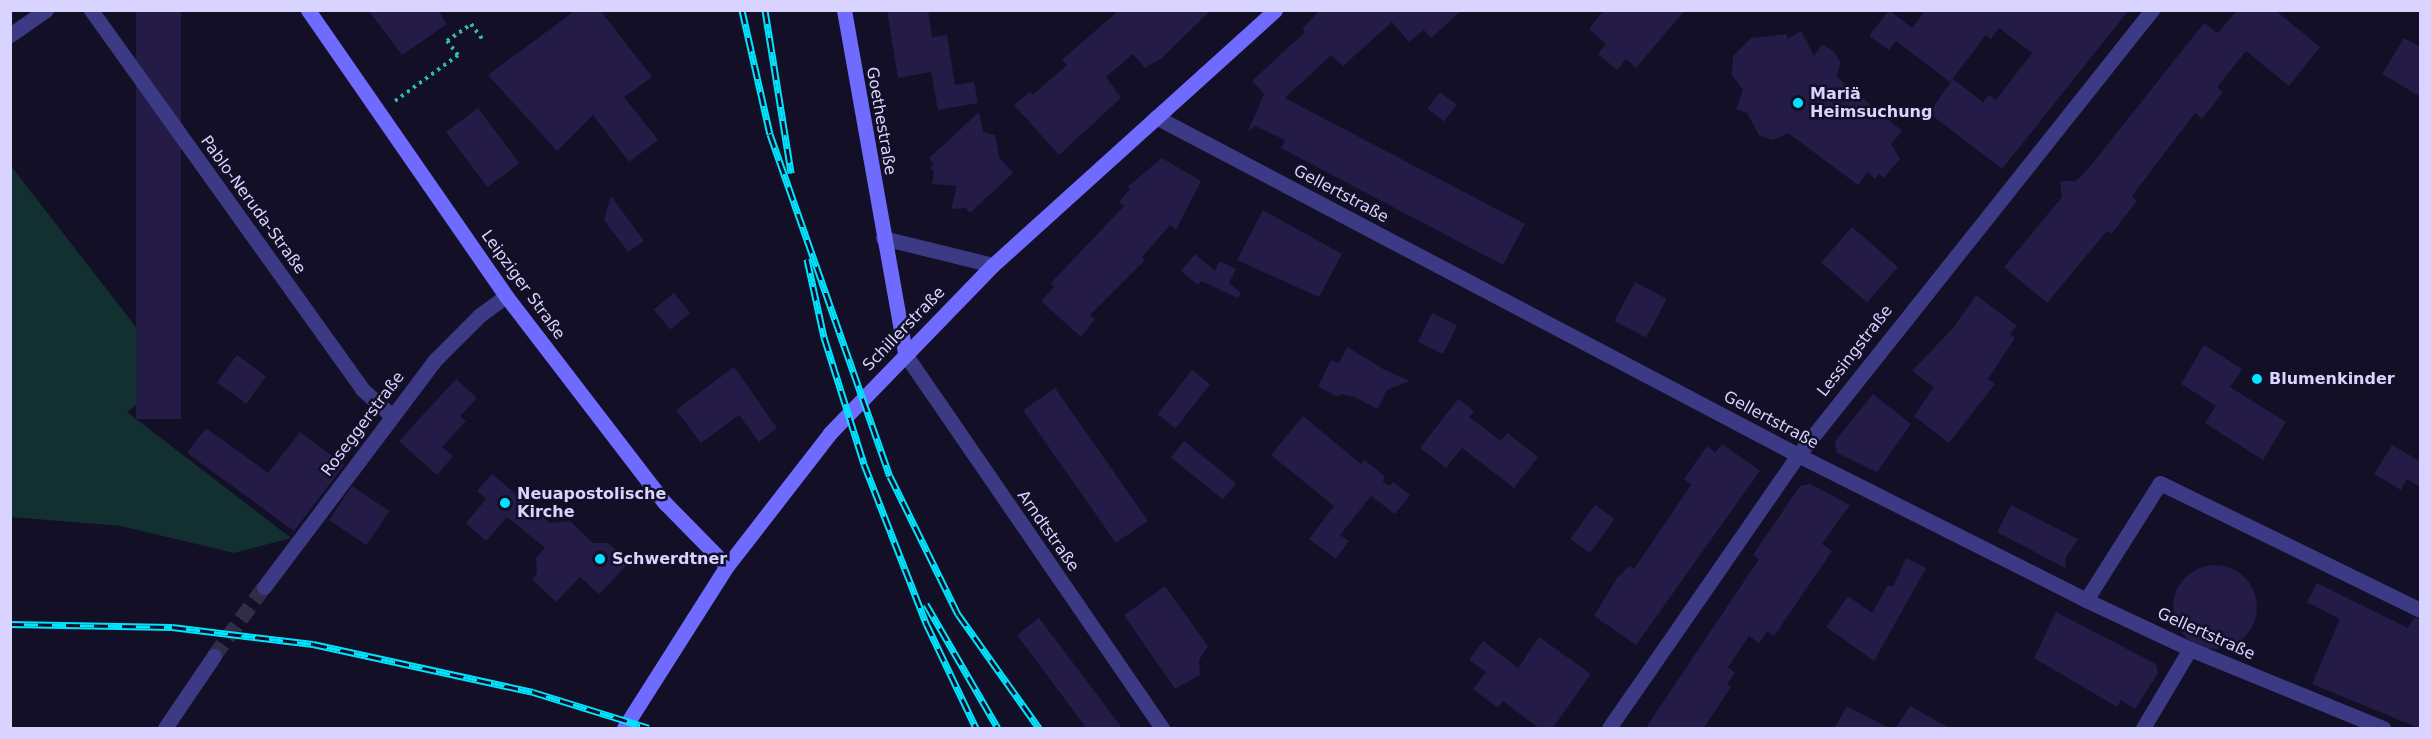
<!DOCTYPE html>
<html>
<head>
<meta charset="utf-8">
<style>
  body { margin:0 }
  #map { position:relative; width:2431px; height:739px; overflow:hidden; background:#130f26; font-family:"DejaVu Sans",sans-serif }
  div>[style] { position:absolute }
  .green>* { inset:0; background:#12302f }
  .building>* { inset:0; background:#241b47; transform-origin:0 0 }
  .round { border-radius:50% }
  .minor-tunnel>* { height:15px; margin-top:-7.5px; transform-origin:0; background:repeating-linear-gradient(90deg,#312d47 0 15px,transparent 0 23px) }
  .path>* { height:4px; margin-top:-2px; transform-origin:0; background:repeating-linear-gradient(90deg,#2fb8b0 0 3px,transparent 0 7.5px) }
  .service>* { height:15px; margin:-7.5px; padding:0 7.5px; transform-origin:7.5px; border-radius:7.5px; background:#3d3a85 }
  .minor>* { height:15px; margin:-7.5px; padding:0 7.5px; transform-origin:7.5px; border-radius:7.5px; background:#3d3a85 }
  .secondary>* { height:15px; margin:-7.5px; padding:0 7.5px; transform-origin:7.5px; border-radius:7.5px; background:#6f6bff }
  .rail>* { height:7px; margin-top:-3.5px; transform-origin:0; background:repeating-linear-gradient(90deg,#130f26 0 14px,#00e5ff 0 28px); box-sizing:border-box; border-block:2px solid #00e5ff }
  .dots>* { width:16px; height:16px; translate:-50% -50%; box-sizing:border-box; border:3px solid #130f26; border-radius:50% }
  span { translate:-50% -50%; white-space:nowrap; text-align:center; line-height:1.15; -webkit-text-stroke:5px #130f26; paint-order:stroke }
  .poi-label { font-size:16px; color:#d9d4ff; font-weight:700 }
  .left { translate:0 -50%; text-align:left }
  .street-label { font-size:16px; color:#d9d4ff }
  .frame { position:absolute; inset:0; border:12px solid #d9d4ff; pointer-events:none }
</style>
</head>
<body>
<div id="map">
  <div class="green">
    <i style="clip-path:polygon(11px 166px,174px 376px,127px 412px,291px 538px,234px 553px,121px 526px,11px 517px)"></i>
  </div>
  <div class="building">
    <i style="left:136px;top:10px;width:45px;height:409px"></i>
    <i style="clip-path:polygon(368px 10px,438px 10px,447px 24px,402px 55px)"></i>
    <i style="clip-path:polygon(576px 10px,600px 10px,652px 77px,624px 97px,658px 140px,629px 162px,593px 115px,557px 151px,488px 75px)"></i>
    <i style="clip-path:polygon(887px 10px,928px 10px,932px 37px,947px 35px,955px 85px,974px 82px,978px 103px,938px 110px,931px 72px,898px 78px)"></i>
    <i style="clip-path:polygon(1119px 10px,1211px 10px,1162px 58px,1145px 68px,1133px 54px,1106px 77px,1121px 98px,1059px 155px,1014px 105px,1030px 92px,1032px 95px,1067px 65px,1062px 60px)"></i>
    <i style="clip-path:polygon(1320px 10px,1462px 10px,1431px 38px,1424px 30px,1409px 42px,1392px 22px,1343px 66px,1331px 55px,1285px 98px,1525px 224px,1503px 265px,1281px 148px,1285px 140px,1255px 126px,1247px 133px,1264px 94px,1252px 81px,1305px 32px,1302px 29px)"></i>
    <i style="clip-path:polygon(1604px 10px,1685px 10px,1636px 68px,1626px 59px,1617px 70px,1598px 54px,1606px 44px,1589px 29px)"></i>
    <i style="clip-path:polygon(1889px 10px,1912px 28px,1925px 10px,2129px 10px,2002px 169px,1929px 113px,1953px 79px,1983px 102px,1989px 95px,1996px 100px,2032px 53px,1999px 28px,1991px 39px,1986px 35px,1950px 82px,1896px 41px,1889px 50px,1869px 36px)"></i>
    <i style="clip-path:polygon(2237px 10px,2275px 10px,2320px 47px,2289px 86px,2246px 51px,2217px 87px,2223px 92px,2202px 119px,2195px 113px,2132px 196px,2137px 201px,2111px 234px,2107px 231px,2047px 303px,2004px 267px,2062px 197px,2060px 181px,2076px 181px,2092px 164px,2204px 23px,2218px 33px)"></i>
    <i style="clip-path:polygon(1801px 31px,1814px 56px,1822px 44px,1834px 52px,1841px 63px,1836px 76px,1902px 131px,1891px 144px,1900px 159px,1884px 178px,1879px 174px,1875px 179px,1868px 172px,1858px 185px,1788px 133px,1773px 140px,1759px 135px,1747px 113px,1736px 109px,1743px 90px,1732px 75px,1733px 56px,1751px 38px,1787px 34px,1787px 39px)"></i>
    <i style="clip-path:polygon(2404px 38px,2421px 47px,2421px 97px,2382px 74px)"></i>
    <i style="left:1440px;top:92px;width:21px;height:21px;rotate:37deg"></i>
    <i style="left:478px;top:108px;width:69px;height:40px;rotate:53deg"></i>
    <i style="clip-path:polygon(979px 112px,983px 132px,995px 135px,999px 157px,1013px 173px,970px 213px,966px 208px,951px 209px,957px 186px,932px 184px,934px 172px,930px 168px,934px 164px,929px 158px)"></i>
    <i style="clip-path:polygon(1162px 158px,1201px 181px,1176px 230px,1170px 225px,1142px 257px,1145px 260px,1090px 315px,1095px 319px,1081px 337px,1041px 301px,1054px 287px,1051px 283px,1124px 206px,1119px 202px,1130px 189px,1127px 187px)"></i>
    <i style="clip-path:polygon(611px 196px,644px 241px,628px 252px,604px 220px)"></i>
    <i style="clip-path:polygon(1263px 210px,1342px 254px,1319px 297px,1237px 260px)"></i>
    <i style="left:1852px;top:227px;width:61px;height:47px;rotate:41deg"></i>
    <i style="clip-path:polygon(1195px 254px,1215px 271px,1219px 261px,1236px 269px,1229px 283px,1241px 293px,1238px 298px,1201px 281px,1198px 285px,1181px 271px)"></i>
    <i style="left:1635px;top:282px;width:36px;height:44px;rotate:28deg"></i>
    <i style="left:674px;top:293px;width:26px;height:26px;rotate:51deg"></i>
    <i style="clip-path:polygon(1976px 295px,2017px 326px,2010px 334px,2015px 338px,1988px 379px,1995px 384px,1949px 443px,1914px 416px,1934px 387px,1912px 371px,1954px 327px)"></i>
    <i style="left:1432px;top:313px;width:28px;height:32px;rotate:26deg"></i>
    <i style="clip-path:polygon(2204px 345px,2242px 369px,2230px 387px,2286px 422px,2263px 460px,2205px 423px,2216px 406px,2181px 384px)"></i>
    <i style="clip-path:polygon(1347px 347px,1385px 370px,1410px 381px,1387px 390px,1378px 409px,1354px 397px,1340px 394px,1339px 397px,1318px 387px,1331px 360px,1339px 363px)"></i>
    <i style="left:237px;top:355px;width:36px;height:34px;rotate:36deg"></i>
    <i style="clip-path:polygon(734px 367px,777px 428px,759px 442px,739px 415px,701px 443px,676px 410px)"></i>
    <i style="left:1192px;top:370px;width:23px;height:56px;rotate:38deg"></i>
    <i style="clip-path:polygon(456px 379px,477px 398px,460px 416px,466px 421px,442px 447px,453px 456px,437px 475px,399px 441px)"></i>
    <i style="left:1055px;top:388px;width:162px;height:39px;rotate:55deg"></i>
    <i style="clip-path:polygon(1873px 394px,1911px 424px,1877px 472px,1837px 453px,1835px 441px)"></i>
    <i style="clip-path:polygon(1458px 399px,1474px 411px,1469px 417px,1501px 441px,1507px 433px,1538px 457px,1514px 488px,1462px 448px,1446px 468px,1420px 448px)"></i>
    <i style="clip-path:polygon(1303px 416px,1361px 464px,1364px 460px,1385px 476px,1383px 482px,1390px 486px,1393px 482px,1410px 495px,1395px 514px,1371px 496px,1340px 535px,1349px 541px,1336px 559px,1309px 539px,1334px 506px,1271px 455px)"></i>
    <i style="clip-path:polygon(206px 428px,268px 473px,300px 432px,344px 465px,294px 531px,187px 453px)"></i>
    <i style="left:1184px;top:441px;width:67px;height:21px;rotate:39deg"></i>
    <i style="clip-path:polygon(1722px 444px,1760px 471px,1636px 645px,1594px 616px,1617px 578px,1629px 566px,1634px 569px,1691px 485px,1684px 479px,1707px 446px,1715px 453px)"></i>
    <i style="clip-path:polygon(2392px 445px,2421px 462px,2421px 488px,2407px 479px,2401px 490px,2374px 474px)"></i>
    <i style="clip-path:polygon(492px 474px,550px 523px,570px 521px,593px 543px,608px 543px,630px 562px,599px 594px,580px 577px,556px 602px,532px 579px,537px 573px,536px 558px,545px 548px,507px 517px,486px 541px,466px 523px,486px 499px,477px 491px)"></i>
    <i style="clip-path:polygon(1810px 484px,1850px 505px,1822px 544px,1832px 551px,1774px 636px,1767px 631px,1759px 643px,1749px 636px,1728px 667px,1735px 673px,1727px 684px,1731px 687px,1703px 729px,1645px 729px,1759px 559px,1753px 555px,1800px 486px)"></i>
    <i style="left:352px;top:486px;width:45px;height:41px;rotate:34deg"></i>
    <i style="left:1595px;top:505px;width:24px;height:42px;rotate:36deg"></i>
    <i style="clip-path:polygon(2011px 505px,2078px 539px,2066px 557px,2065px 568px,1997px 532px)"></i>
    <i style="clip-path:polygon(1906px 558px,1926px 568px,1874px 661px,1826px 627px,1848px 596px,1872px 613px,1888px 585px,1893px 587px)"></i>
    <i class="round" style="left:2173px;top:565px;width:84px;height:84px"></i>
    <i style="clip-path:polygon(2317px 583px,2408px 628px,2414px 618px,2421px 620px,2421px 729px,2312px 684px,2340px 619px,2307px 602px)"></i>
    <i style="clip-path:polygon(1165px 586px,1208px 646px,1199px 660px,1200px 675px,1175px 689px,1124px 615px)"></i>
    <i style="clip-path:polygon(2056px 612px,2156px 664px,2158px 673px,2135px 709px,2121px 700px,2117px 707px,2034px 658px)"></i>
    <i style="clip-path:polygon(1039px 618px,1123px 729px,1087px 729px,1017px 635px)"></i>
    <i style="clip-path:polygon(1539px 637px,1591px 674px,1552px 729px,1540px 729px,1503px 701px,1498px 708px,1473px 689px,1486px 672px,1469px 660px,1483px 641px,1518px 668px)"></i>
    <i style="clip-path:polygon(1847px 706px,1891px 729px,1834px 729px)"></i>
    <i style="clip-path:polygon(1910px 706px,1951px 729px,1895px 729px)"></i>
  </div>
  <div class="minor-tunnel">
    <i style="left:214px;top:656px;width:85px;rotate:-54.1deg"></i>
  </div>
  <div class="path">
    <i style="left:395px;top:101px;width:78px;rotate:-36.1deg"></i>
    <i style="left:458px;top:55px;width:18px;rotate:-128deg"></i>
    <i style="left:447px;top:41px;width:29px;rotate:-35deg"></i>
    <i style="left:471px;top:24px;width:21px;rotate:53deg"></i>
  </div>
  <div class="service">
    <i style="left:2086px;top:600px;width:138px;rotate:-57.7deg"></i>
    <i style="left:2160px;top:483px;width:289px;rotate:26deg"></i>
    <i style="left:2143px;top:728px;width:92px;rotate:-59.3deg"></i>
  </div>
  <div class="minor">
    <i style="left:91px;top:10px;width:466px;rotate:54.4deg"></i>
    <i style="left:362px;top:389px;width:39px;rotate:42deg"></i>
    <i style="left:10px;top:35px;width:44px;rotate:-34.8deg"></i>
    <i style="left:1156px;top:117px;width:726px;rotate:27.77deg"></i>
    <i style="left:1798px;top:455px;width:322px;rotate:26.7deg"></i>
    <i style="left:2086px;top:600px;width:115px;rotate:25.2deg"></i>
    <i style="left:2190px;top:649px;width:209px;rotate:22.3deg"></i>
    <i style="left:883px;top:238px;width:113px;rotate:13.8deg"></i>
    <i style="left:905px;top:354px;width:454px;rotate:55.5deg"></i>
    <i style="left:264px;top:587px;width:286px;rotate:-53deg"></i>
    <i style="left:436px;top:359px;width:62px;rotate:-45deg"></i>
    <i style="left:480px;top:315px;width:32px;rotate:-36deg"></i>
    <i style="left:165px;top:728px;width:87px;rotate:-55.8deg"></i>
    <i style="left:1609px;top:728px;width:332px;rotate:-55.3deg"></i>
    <i style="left:1798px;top:455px;width:569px;rotate:-51.5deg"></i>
  </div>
  <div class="secondary">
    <i style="left:308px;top:10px;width:348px;rotate:55.3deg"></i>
    <i style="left:506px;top:296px;width:261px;rotate:52.5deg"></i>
    <i style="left:665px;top:503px;width:88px;rotate:45.5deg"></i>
    <i style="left:844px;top:10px;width:349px;rotate:79.9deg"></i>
    <i style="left:624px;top:728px;width:192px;rotate:-57.6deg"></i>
    <i style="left:727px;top:566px;width:168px;rotate:-52.2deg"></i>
    <i style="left:830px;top:433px;width:234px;rotate:-45.9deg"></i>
    <i style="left:993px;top:265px;width:380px;rotate:-42.1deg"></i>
  </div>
  <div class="rail">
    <i style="left:742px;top:10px;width:127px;rotate:77.3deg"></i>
    <i style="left:770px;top:134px;width:362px;rotate:70.7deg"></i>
    <i style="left:890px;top:476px;width:154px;rotate:63.8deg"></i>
    <i style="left:958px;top:614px;width:140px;rotate:54.6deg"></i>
    <i style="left:765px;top:10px;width:165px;rotate:80.9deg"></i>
    <i style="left:807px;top:259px;width:80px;rotate:77.7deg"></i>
    <i style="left:824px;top:337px;width:133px;rotate:72.5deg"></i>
    <i style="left:864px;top:464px;width:171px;rotate:68.7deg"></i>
    <i style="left:926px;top:623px;width:116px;rotate:64.5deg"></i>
    <i style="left:926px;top:604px;width:143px;rotate:59.9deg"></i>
    <i style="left:10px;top:624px;width:162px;rotate:1.1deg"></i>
    <i style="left:172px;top:627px;width:142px;rotate:6.9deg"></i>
    <i style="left:313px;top:644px;width:225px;rotate:12.3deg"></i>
    <i style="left:533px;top:692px;width:121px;rotate:17.2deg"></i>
  </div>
  <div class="dots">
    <i style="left:1798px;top:103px;background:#00e5ff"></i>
    <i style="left:2257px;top:379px;background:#00e5ff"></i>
    <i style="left:505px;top:503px;background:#00e5ff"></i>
    <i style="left:600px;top:559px;background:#00e5ff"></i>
  </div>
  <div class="poi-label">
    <span class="left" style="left:1810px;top:103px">Mariä<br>Heimsuchung</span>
    <span class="left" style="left:2269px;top:379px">Blumenkinder</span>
    <span class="left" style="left:517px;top:503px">Neuapostolische<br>Kirche</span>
    <span class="left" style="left:612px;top:559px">Schwerdtner</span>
  </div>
  <div class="street-label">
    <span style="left:881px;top:121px;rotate:80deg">Goethestraße</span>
    <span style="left:1341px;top:194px;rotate:28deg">Gellertstraße</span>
    <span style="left:253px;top:205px;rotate:54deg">Pablo-Neruda-Straße</span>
    <span style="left:523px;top:285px;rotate:54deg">Leipziger Straße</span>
    <span style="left:904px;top:329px;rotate:-46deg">Schillerstraße</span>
    <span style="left:1855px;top:351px;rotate:-52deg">Lessingstraße</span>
    <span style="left:1771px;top:420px;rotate:28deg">Gellertstraße</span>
    <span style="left:363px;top:424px;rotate:-53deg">Roseggerstraße</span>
    <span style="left:1048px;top:531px;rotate:55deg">Arndtstraße</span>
    <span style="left:2206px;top:634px;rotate:24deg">Gellertstraße</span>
  </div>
  <div class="frame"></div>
</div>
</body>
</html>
